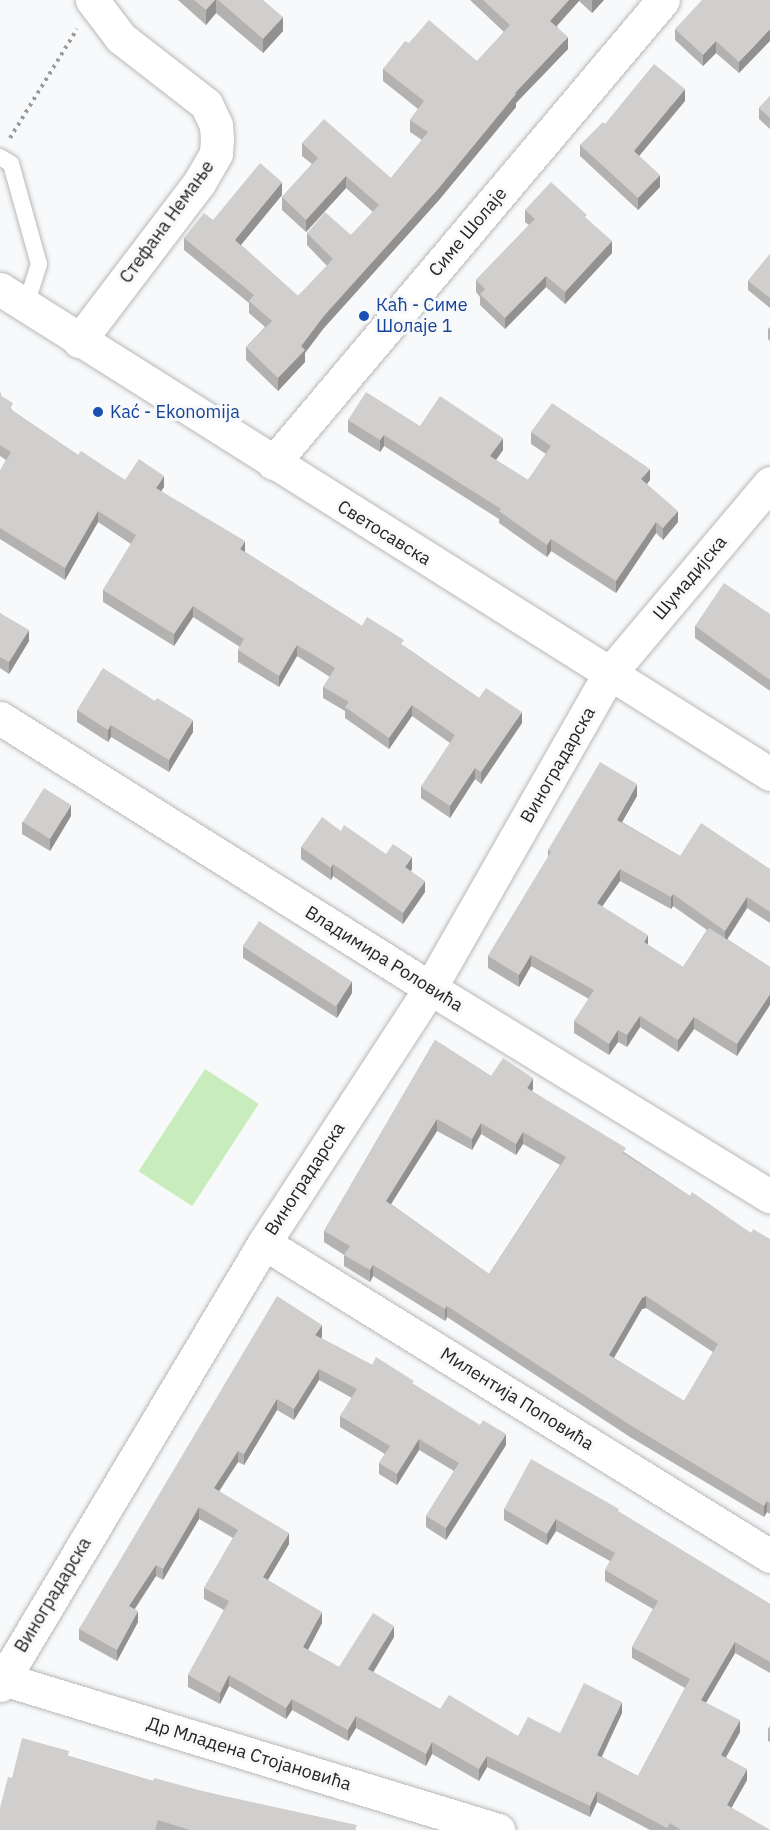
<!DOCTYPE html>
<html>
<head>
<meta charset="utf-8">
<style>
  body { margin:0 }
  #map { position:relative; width:770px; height:1830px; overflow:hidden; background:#f8f9fa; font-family:"IBM Plex Sans",sans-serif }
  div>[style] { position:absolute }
  .green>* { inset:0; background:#c9ecbc; transform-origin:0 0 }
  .path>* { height:4px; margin-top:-2px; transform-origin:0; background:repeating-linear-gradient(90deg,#9b9b9c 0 3px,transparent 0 7.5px) }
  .roads { filter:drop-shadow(0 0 2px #b8b9ba) drop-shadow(0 0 2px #b8b9ba) }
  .service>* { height:16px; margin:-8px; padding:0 8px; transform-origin:8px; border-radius:8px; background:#fff }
  .minor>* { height:33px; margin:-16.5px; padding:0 16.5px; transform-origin:16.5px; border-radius:16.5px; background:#fff }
  .secondary>* { height:33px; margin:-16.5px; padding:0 16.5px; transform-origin:16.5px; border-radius:16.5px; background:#fff }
  .wall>* { inset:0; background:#b3b2b1 }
  .shaded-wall>* { inset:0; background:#929190 }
  .building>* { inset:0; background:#d0cfce; transform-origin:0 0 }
  .dots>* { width:16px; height:16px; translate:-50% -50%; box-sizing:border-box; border:3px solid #f8f9fa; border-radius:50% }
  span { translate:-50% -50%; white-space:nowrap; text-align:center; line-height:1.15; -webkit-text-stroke:6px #f8f9fa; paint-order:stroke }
  .street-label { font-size:18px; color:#242424 }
  .transit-label { font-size:18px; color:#164399 }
  .left { translate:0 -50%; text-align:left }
</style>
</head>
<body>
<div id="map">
  <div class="green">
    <i style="left:205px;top:1069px;width:64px;height:122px;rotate:33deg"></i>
  </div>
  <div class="path">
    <i style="left:10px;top:138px;width:128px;rotate:-58.4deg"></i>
  </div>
  <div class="roads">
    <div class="service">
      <i style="left:0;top:157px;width:13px;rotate:32deg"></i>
      <i style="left:11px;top:164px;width:104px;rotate:74.4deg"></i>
      <i style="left:39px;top:264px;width:43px;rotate:107.6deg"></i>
    </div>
    <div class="minor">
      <i style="left:79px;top:341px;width:198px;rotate:-52.8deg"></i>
      <i style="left:199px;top:183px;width:34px;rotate:-60deg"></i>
      <i style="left:216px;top:153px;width:14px;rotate:-86deg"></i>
      <i style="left:217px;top:139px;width:14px;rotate:-94deg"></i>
      <i style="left:216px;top:125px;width:23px;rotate:-115deg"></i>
      <i style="left:206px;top:104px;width:108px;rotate:-142.2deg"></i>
      <i style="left:121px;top:38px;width:48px;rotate:-127.3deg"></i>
      <i style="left:273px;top:463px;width:605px;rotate:-49.89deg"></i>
      <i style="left:0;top:718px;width:508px;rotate:32.12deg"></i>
      <i style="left:430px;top:988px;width:399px;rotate:31.5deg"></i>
      <i style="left:264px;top:1243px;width:595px;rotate:31.74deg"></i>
      <i style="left:0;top:1678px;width:521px;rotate:16.97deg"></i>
      <i style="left:0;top:1685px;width:515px;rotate:-59.15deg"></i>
      <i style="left:264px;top:1243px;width:304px;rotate:-56.9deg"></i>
      <i style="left:430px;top:988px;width:363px;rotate:-60.3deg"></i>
      <i style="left:610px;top:673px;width:248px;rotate:-49.9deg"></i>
    </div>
    <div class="secondary">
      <i style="left:0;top:289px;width:910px;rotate:32.21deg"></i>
    </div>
  </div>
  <div class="wall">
    <i style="clip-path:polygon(178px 0,263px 0,283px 31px,263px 53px,216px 13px,206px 25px)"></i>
    <i style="clip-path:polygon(470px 0,604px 0,592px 13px,579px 1px,557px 26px,568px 49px,516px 103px,516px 107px,439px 200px,323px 329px,305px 353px,305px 362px,278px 391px,246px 360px,246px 347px,265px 327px,249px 313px,249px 303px,184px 250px,184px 238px,213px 220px,282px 195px,241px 245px,298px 296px,327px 266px,307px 245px,307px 233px,351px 235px,373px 212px,346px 188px,306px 232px,282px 210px,282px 197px,312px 164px,302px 156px,302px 143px,391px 178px,422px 140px,410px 132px,410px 120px,418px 109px,383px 81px,383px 69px,409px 43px,477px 61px,504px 32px)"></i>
    <i style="clip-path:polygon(770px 0,739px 73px,716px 53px,703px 66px,675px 40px,675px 29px)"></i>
    <i style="clip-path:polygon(770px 96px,770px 129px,759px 119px,759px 108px)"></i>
    <i style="clip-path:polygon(685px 101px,639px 156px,660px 187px,638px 210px,580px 156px,580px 145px,605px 124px)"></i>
    <i style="clip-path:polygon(525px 210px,587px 219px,612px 253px,565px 304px,546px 287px,505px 329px,480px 305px,480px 297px,476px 292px,476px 280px,529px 225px,525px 222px)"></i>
    <i style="clip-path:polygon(770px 254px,770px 308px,748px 290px,748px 281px)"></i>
    <i style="clip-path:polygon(770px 327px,770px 341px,768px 339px,768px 329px)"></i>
    <i style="clip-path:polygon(0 391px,1px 396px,13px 411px,78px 455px,125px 480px,164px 487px,161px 491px,245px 552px,362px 626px,404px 646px,479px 698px,522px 723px,481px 784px,475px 779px,450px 818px,421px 798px,421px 787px,450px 743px,412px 716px,389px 749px,345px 718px,345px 711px,323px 698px,323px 687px,330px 677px,297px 656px,279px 687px,238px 662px,238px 650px,240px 647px,193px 617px,174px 646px,103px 602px,103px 590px,131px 544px,98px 522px,65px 580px,0 539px,0 471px,6px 460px,0 456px)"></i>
    <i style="clip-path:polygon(348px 420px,420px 426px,503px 450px,496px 460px,528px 480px,546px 454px,531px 444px,531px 432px,650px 480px,647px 484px,678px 522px,663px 540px,656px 533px,616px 593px,551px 551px,547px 557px,499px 523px,499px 519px,384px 446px,380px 452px,348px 432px)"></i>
    <i style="clip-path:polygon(0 613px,29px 641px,9px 674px,0 668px)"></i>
    <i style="clip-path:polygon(770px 614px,770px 691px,695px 638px,695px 626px)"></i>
    <i style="clip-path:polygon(155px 701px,193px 732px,169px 772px,111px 737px,108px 742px,77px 722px,77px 710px)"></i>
    <i style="clip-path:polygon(evenodd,637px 796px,622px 822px,680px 856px,770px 869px,770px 923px,747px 908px,727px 939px,770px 967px,737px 1056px,694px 1029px,678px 1052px,640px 1027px,627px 1047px,618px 1042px,609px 1055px,574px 1033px,574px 1021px,589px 999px,531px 966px,519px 987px,488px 968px,488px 956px,548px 857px,548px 850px,637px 796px,620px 881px,671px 909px,673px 906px,707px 930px,683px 967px,648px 945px,602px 906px,620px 881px)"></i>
    <i style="clip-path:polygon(71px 816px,50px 851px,22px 834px,22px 822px)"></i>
    <i style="clip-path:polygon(341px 831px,412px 869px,411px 871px,425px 892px,403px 924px,333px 876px,331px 880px,301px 859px,301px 847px)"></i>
    <i style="clip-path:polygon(243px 946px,352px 993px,337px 1018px,243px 958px)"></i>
    <i style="clip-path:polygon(evenodd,435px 1040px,491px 1076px,533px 1089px,532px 1091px,690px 1196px,751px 1233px,770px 1239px,770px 1514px,767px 1512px,764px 1517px,630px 1437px,447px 1317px,445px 1321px,373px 1276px,370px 1282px,344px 1266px,344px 1255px,324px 1242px,324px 1231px,435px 1040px,437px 1131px,472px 1150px,481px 1134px,516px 1155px,523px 1144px,560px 1165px,489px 1274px,391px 1204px,437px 1131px,435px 1040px,646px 1308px,713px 1352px,684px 1401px,614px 1358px,642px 1309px,646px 1308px)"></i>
    <i style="clip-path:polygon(322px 1337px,321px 1338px,372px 1365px,414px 1385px,506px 1445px,446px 1540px,426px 1527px,426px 1516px,454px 1471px,419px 1450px,397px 1485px,379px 1474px,379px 1463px,385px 1454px,340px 1427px,340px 1416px,352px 1398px,319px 1380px,294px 1420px,277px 1410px,244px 1465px,238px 1462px,219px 1491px,289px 1544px,268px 1580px,322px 1623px,308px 1650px,339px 1667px,394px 1637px,373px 1672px,440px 1709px,518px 1736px,560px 1733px,622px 1713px,602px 1757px,638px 1776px,685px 1688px,632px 1658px,632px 1647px,653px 1609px,605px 1581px,605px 1570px,610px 1561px,556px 1531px,547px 1545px,504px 1520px,504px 1509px,619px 1512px,770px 1604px,770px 1673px,735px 1653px,706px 1703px,740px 1732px,726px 1757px,747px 1780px,731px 1808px,770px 1830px,650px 1830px,597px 1802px,590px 1817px,487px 1767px,479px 1781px,432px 1754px,426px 1766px,356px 1728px,348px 1741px,292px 1710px,286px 1719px,229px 1686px,220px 1704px,188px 1687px,188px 1675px,224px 1610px,204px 1599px,204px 1588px,233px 1538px,199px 1519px,163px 1580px,156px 1576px,135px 1609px,138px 1622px,117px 1661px,79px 1640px,79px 1629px)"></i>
    <i style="clip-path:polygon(770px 1726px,770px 1742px,768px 1741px,768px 1729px)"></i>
    <i style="clip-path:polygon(69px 1756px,153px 1781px,206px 1792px,357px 1830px,0 1830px,12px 1778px)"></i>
  </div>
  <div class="shaded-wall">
    <i style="clip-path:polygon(215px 0,216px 0,216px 13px,206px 25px,206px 10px)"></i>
    <i style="clip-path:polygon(569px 0,579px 0,579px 1px,550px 33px,550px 21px)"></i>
    <i style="clip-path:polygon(593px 0,604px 0,592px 13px,592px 1px)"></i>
    <i style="clip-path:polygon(283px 17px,283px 31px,263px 53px,263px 39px)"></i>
    <i style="clip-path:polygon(770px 29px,770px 41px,739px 73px,739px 62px)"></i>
    <i style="clip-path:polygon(568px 37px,568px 49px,516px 103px,516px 107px,439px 200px,323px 329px,305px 353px,305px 362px,278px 391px,278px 378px,323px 317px,515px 93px)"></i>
    <i style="clip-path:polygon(716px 41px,716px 53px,703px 66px,703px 55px)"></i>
    <i style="clip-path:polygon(685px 89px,685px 101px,634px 162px,634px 151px)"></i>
    <i style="clip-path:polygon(660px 175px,660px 187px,638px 210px,638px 198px)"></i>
    <i style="clip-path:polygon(346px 176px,346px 188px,306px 232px,306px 220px)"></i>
    <i style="clip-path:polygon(282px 182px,282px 195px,235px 252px,235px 240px)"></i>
    <i style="clip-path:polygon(612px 241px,612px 253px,565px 304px,565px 292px)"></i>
    <i style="clip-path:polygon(546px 276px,546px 287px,505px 329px,505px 318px)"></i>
    <i style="clip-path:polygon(384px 435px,384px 446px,380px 452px,380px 440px)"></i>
    <i style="clip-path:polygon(503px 438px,503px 450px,490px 468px,490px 456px)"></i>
    <i style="clip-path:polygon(650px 469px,650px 480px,641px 491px,641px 479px)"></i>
    <i style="clip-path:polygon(164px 476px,164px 487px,156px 499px,156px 488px)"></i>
    <i style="clip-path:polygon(98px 511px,98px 522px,65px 580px,65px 568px)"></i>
    <i style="clip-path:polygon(678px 511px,678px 522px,663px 540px,663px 528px)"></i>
    <i style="clip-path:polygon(656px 522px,656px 533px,616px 593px,616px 581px)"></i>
    <i style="clip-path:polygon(551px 539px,551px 551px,547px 557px,547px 545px)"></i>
    <i style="clip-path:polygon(245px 541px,245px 553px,240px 549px)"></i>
    <i style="clip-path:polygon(193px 606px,193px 617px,174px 646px,174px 634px)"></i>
    <i style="clip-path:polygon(29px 630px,29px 641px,9px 674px,9px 662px)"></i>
    <i style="clip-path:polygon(297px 645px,297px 656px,279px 687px,279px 676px)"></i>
    <i style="clip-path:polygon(412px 705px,412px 716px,389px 749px,389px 738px)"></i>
    <i style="clip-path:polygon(522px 712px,522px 723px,481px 784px,481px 772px)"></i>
    <i style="clip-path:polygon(193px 720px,193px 732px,169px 772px,169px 760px)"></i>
    <i style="clip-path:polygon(111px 725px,111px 737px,108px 742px,108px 730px)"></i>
    <i style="clip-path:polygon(475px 768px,475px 779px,450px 818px,450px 806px)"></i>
    <i style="clip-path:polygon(637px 784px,637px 796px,617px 831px,617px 820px)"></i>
    <i style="clip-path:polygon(71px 805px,71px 816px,50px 851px,50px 839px)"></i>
    <i style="clip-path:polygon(412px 857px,412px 869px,405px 879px,405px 867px)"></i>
    <i style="clip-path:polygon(333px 864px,333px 876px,331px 880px,331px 868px)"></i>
    <i style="clip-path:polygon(620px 869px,620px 881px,597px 914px,597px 903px)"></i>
    <i style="clip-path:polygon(425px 881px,425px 892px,403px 924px,403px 913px)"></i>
    <i style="clip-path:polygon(673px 894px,673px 906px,671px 909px,671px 897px)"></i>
    <i style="clip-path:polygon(747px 897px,747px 908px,725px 943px,725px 931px)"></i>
    <i style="clip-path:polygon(648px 935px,648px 946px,644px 942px)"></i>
    <i style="clip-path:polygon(531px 955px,531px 966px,519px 987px,519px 975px)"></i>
    <i style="clip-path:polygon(352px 981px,352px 993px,337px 1018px,337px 1006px)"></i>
    <i style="clip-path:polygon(770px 994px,770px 1005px,737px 1056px,737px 1044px)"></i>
    <i style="clip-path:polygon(640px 1016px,640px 1027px,627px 1047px,627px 1035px)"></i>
    <i style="clip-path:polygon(694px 1017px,694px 1029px,678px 1052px,678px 1040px)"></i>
    <i style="clip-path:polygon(618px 1030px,618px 1042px,609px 1055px,609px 1044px)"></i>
    <i style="clip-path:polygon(533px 1078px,533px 1089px,527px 1099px,527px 1088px)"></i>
    <i style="clip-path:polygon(437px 1119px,437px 1131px,386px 1212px,386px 1201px)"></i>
    <i style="clip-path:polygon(481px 1123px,481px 1134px,472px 1150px,472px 1139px)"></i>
    <i style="clip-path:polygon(523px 1132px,523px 1144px,516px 1155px,516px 1144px)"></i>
    <i style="clip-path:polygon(373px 1265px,373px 1276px,370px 1282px,370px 1270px)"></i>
    <i style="clip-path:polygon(646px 1296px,646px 1308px,642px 1309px,609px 1366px,609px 1355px,642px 1298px)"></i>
    <i style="clip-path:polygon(447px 1306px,447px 1317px,445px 1321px,445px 1309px)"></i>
    <i style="clip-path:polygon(322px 1325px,322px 1337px,315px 1346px,315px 1335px)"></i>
    <i style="clip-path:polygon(319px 1369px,319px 1380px,294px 1420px,294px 1409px)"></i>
    <i style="clip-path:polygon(277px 1399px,277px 1410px,244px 1465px,244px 1454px)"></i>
    <i style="clip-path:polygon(506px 1434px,506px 1445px,446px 1540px,446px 1528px)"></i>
    <i style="clip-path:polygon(419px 1439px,419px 1450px,397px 1485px,397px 1474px)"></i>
    <i style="clip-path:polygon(238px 1451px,238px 1462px,214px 1499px,214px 1488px)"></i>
    <i style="clip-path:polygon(767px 1501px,767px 1512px,764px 1517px,764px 1506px)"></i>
    <i style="clip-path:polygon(199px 1507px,199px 1519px,163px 1580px,163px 1569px)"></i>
    <i style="clip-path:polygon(556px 1519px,556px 1531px,547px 1545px,547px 1534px)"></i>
    <i style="clip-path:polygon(289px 1533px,289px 1544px,263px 1588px,263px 1577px)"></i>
    <i style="clip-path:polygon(156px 1565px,156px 1576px,129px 1617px,129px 1606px)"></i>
    <i style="clip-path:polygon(138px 1611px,138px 1622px,117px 1661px,117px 1650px)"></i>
    <i style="clip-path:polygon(322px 1612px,322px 1623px,303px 1659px,303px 1647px)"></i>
    <i style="clip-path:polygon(394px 1626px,394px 1637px,368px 1681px,368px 1669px)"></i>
    <i style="clip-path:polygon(735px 1642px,735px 1653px,701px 1711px,701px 1700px)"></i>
    <i style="clip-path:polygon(229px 1675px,229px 1686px,220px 1704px,220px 1693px)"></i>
    <i style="clip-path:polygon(292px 1699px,292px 1710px,286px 1719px,286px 1708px)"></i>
    <i style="clip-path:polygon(622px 1702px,622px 1713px,597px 1766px,597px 1755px)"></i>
    <i style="clip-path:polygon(356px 1716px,356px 1728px,348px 1741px,348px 1730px)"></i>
    <i style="clip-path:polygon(740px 1720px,740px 1732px,721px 1766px,721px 1755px)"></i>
    <i style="clip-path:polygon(432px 1742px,432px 1754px,426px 1766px,426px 1754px)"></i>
    <i style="clip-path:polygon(487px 1756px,487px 1767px,479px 1781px,479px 1769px)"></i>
    <i style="clip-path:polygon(747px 1769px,747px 1780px,727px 1816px,727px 1805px)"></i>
    <i style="clip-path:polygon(597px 1791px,597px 1802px,590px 1817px,590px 1806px)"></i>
  </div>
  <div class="building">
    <i style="clip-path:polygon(194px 0,215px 0,206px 10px)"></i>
    <i style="clip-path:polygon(218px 0,263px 0,283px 17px,263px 39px)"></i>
    <i style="clip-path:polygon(483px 0,569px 0,550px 21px,568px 37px,515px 93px,516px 94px,439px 188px,323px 317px,301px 346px,305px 350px,278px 378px,246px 347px,272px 321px,249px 301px,254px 295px,184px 238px,204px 213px,213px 220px,260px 163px,282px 182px,235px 240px,298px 296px,333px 259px,307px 233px,325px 212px,351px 235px,379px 205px,346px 176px,306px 220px,282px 197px,318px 158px,302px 143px,324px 119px,391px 178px,428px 132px,410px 120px,424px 101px,383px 69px,405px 41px,409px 43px,429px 20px,477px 61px,510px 25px)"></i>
    <i style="clip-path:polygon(702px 0,770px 0,770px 29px,739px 62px,716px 41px,703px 55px,675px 29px)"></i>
    <i style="clip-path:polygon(654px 64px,685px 89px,634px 151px,660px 175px,638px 198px,580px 145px,603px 122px,605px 124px)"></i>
    <i style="clip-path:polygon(770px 96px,770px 118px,759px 108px)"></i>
    <i style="clip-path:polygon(551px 182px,587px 215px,585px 217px,612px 241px,565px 292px,546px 276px,505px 318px,480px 294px,485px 289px,476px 280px,535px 219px,525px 210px)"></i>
    <i style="clip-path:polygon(770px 254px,770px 298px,748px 281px)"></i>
    <i style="clip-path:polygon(366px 392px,420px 426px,440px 396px,503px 438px,490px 456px,528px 480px,551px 446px,531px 432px,552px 403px,650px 469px,641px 479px,678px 511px,663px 528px,656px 522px,616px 581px,551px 539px,547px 545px,499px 511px,501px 509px,384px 435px,380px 440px,348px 420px)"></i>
    <i style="clip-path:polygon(0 395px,13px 403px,10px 409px,78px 455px,81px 451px,125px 480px,139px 459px,164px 476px,156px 488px,245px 541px,240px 549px,362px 626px,367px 617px,404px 640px,401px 644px,479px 698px,486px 688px,522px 712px,481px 772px,475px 768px,450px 806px,421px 787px,455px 735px,412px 705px,389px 738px,345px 707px,349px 702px,323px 687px,335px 668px,297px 645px,279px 676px,238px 650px,244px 639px,193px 606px,174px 634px,103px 590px,136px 535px,98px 511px,65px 568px,0 528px,0 471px,11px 452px,0 445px)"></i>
    <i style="clip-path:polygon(724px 583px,770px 614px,770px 680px,695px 626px)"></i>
    <i style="clip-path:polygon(0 613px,29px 630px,9px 662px,0 657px)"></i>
    <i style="clip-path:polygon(103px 668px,155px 701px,157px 698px,193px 720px,169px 760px,111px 725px,108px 730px,77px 710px)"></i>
    <i style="clip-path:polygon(600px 762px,637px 784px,617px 820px,680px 856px,701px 823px,770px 869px,770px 912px,747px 897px,725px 931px,673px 894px,671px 897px,620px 869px,597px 903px,648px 935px,644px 942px,683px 967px,709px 928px,770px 967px,770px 994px,737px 1044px,694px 1017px,678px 1040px,640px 1016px,627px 1035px,618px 1030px,609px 1044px,574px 1021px,594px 990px,531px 955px,519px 975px,488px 956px,551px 852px,548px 850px)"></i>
    <i style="left:44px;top:788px;width:32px;height:40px;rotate:32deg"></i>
    <i style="clip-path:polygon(322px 817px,341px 831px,344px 825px,386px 854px,393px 844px,412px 857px,405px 867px,425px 881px,403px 913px,333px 864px,331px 868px,301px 847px)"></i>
    <i style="left:259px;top:921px;width:111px;height:30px;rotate:33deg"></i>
    <i style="clip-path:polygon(evenodd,435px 1040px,491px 1076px,503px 1058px,533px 1078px,527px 1088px,626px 1148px,623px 1153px,690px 1196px,692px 1192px,751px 1233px,753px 1229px,770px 1239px,770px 1503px,767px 1501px,764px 1506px,630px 1425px,447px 1306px,445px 1309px,373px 1265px,370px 1270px,344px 1255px,350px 1246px,324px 1231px,435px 1040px,437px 1119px,472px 1139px,481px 1123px,516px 1144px,523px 1132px,566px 1157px,489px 1274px,386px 1201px,437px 1119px,435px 1040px,646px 1296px,718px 1344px,684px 1401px,609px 1355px,642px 1298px,646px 1296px)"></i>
    <i style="clip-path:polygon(277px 1296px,322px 1325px,315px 1335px,372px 1365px,376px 1357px,414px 1381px,412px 1383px,480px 1425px,483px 1420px,506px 1434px,446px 1528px,426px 1516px,459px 1463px,419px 1439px,397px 1474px,379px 1463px,390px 1446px,340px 1416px,357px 1389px,319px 1369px,294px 1409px,277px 1399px,244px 1454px,238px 1451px,214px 1488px,289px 1533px,263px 1577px,322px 1612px,303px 1647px,339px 1667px,373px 1613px,394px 1626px,368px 1669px,440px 1709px,449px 1695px,518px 1736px,528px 1717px,560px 1733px,584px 1683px,622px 1702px,597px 1755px,638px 1776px,690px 1679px,632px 1647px,658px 1601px,605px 1570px,615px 1553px,556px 1519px,547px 1534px,504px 1509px,531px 1459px,619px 1509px,618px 1511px,770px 1604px,770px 1662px,735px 1642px,701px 1700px,740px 1720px,721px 1755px,747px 1769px,727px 1805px,770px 1830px,681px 1830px,670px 1823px,667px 1828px,597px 1791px,590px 1806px,487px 1756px,479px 1769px,432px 1742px,426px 1754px,356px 1716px,348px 1730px,292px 1699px,286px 1708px,229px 1675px,220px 1693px,188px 1675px,229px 1601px,204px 1588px,238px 1530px,199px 1507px,163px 1569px,156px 1565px,129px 1606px,138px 1611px,117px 1650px,79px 1629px)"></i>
    <i style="clip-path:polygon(22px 1738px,69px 1751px,68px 1756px,153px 1781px,154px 1778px,206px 1792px,357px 1825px,355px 1830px,190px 1830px,158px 1820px,155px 1830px,0 1830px,0 1808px,8px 1777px,12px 1778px)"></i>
  </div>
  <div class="dots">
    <i style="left:364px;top:316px;background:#1a4fb4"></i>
    <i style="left:98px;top:412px;background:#1a4fb4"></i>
  </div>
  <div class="street-label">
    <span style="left:167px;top:222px;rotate:-54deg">Стефана Немање</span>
    <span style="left:468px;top:232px;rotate:-50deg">Симе Шолаје</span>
    <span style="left:384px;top:533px;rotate:32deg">Светосавска</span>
    <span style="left:690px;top:578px;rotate:-50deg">Шумадијска</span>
    <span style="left:558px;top:765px;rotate:-60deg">Виноградарска</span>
    <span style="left:384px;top:959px;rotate:32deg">Владимира Роловића</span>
    <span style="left:305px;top:1179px;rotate:-57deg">Виноградарска</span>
    <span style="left:517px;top:1399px;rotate:32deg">Милентија Поповића</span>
    <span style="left:53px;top:1595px;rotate:-59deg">Виноградарска</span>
    <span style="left:249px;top:1754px;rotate:17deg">Др Младена Стојановића</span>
  </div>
  <div class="transit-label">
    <span class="left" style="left:376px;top:316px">Каћ - Симе<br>Шолаје 1</span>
    <span class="left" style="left:110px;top:412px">Kać - Ekonomija</span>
  </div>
</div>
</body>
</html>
